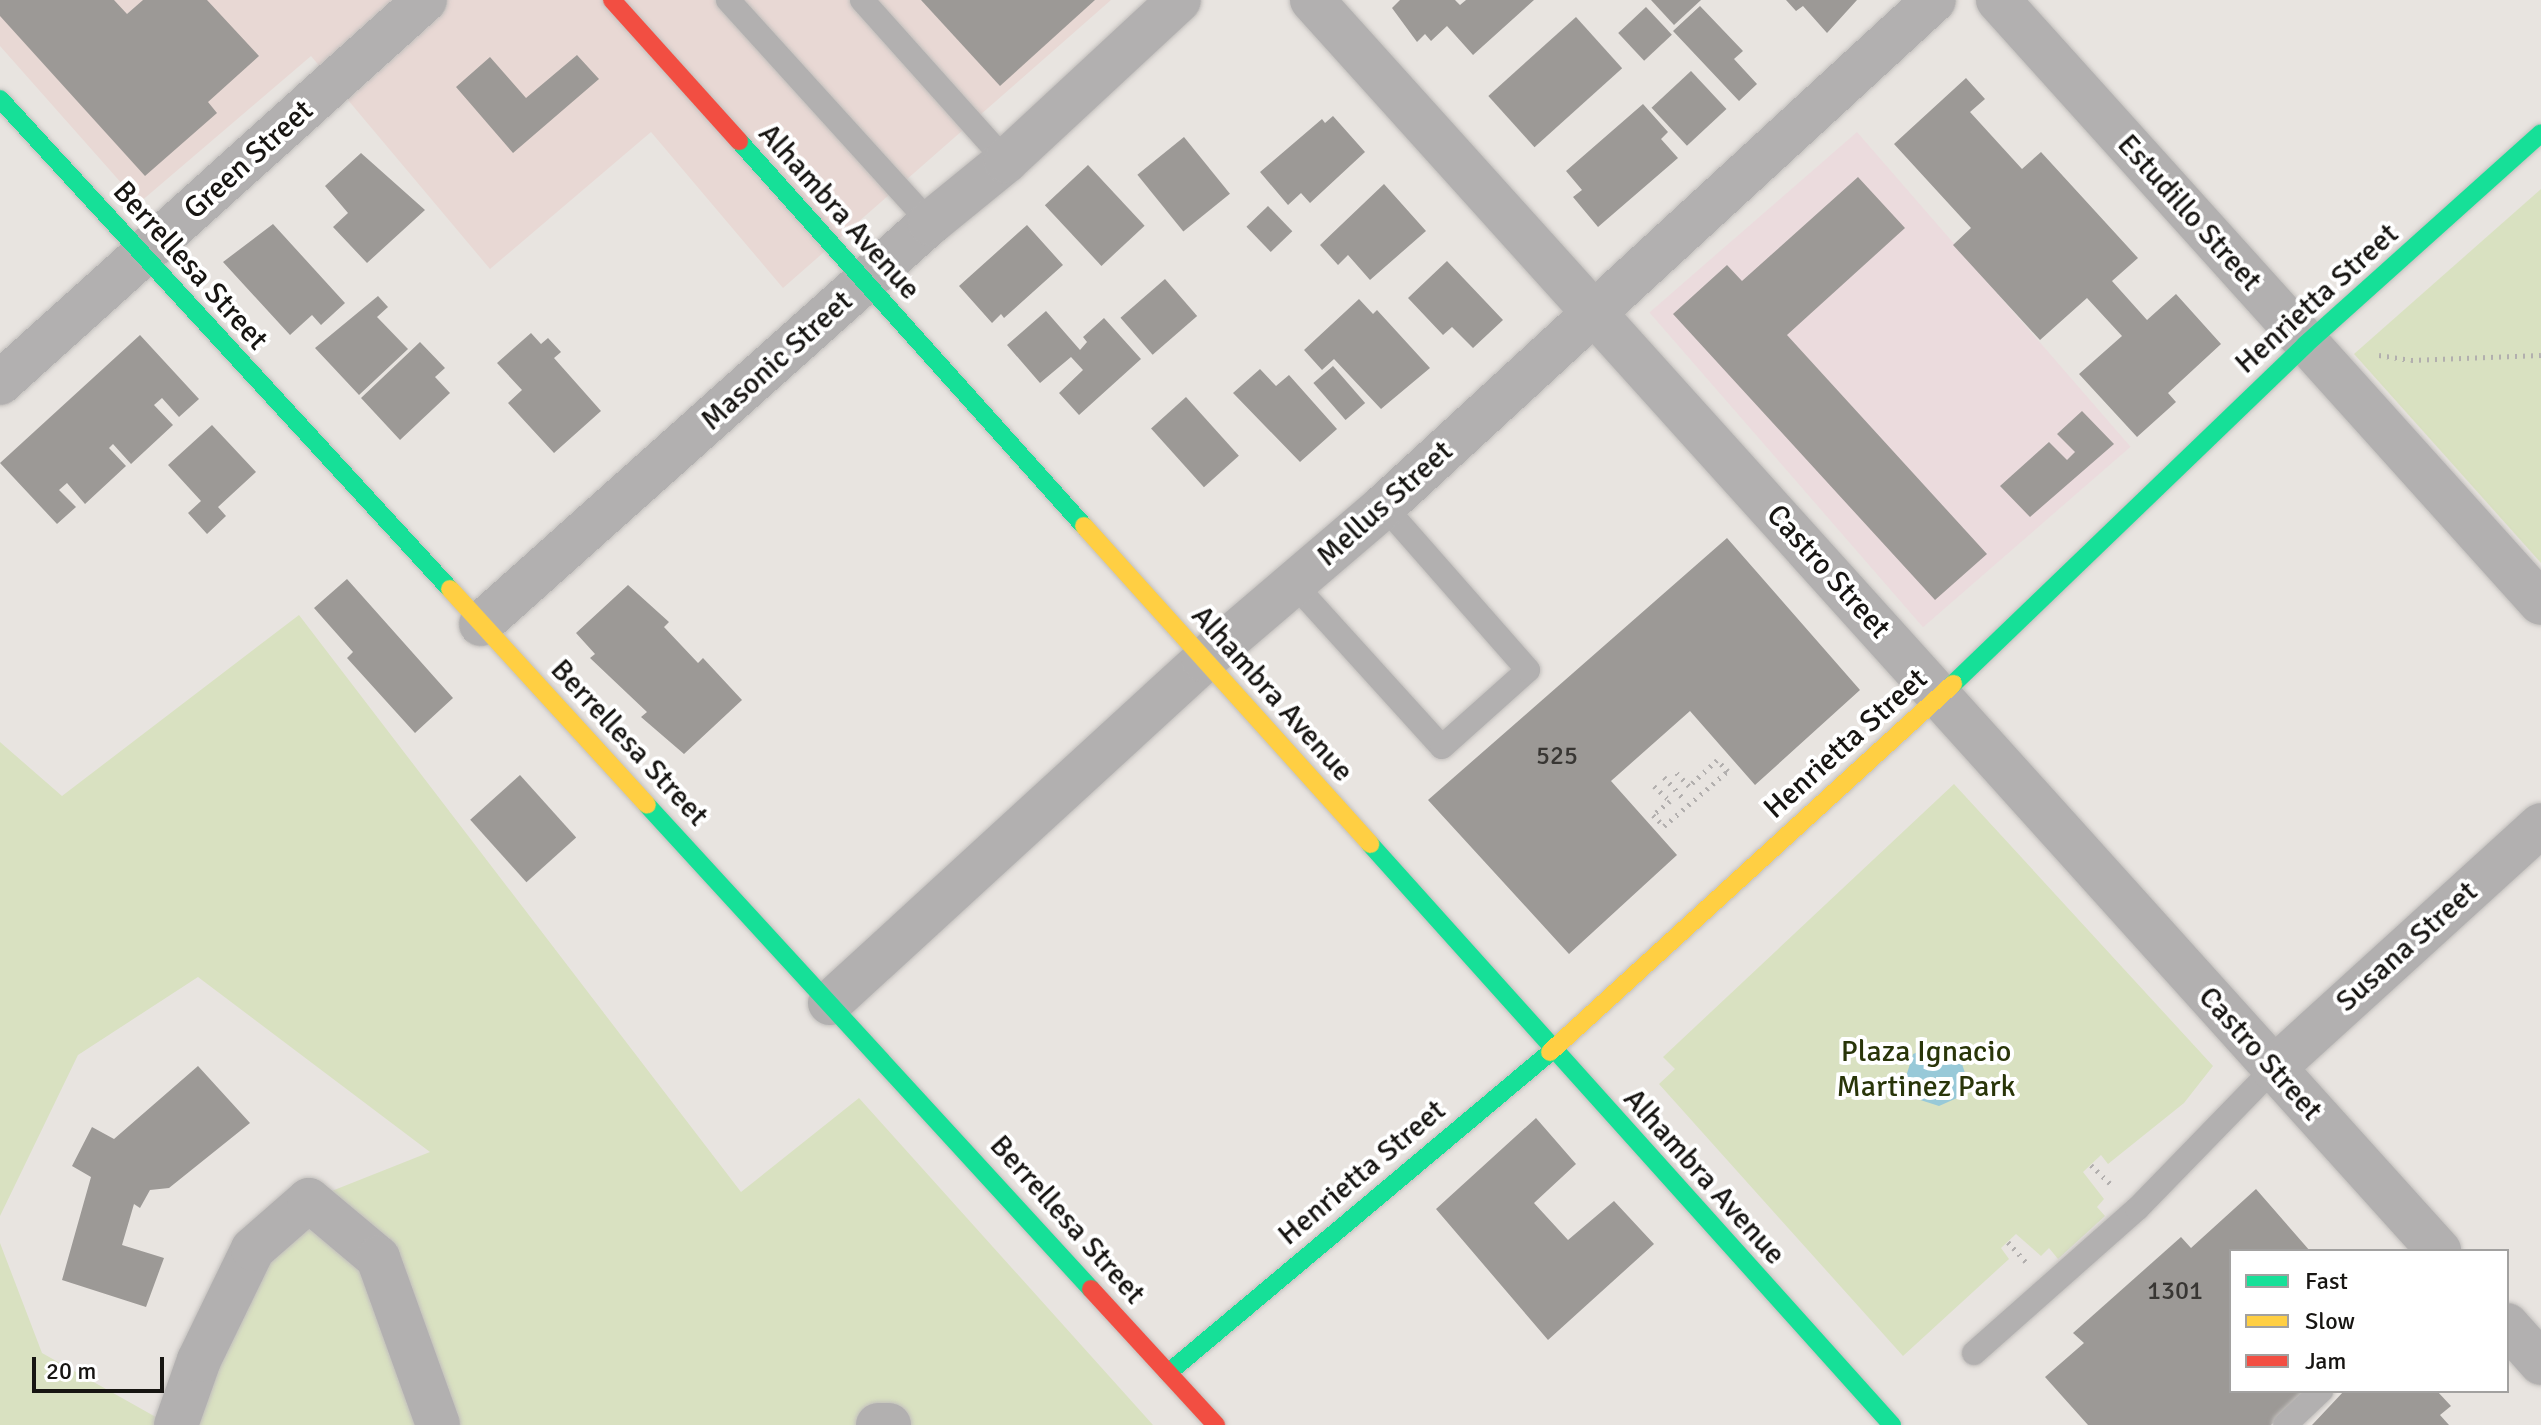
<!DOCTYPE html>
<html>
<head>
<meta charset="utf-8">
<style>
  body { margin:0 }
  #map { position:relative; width:2541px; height:1425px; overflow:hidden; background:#e8e4e0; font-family:Signika,sans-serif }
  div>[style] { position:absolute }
  .commercial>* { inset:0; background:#e8d8d4 }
  .education>* { inset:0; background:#ebdbdd; transform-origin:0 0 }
  .green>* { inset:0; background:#d9e1c1 }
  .water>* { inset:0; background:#98c9d8 }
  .building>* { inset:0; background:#9c9996; transform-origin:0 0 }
  .path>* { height:5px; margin-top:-2.5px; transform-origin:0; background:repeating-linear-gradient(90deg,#b2afae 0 2px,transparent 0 8px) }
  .roads { filter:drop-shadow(0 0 2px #c2bfbc) drop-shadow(0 0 2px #c2bfbc) }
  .lane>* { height:24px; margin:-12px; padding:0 12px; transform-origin:12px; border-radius:12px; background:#b2b0b0 }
  .street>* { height:44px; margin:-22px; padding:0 22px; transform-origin:22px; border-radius:22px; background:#b2b0b0 }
  .fast>* { height:18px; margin:-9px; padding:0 9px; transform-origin:9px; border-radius:9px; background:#16e098 }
  .slow>* { height:18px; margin:-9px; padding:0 9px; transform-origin:9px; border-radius:9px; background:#ffcf43 }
  .jam>* { height:18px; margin:-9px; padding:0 9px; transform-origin:9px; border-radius:9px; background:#f24e42 }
  span { translate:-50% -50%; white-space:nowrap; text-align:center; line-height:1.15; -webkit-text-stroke:8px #fff; paint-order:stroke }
  .number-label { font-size:26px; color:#383633 }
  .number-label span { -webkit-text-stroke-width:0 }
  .street-label { font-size:30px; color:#171512 }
  .park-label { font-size:30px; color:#293509 }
  .legend { position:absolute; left:2229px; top:1249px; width:280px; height:144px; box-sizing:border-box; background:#fff; border:2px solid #a2a1a0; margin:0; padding:10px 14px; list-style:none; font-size:24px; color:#171512 }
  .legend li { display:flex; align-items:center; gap:16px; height:40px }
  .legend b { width:40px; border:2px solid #a2a1a0 }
  .scale { position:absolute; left:32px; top:1357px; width:132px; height:36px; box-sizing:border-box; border:4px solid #171512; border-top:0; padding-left:10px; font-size:24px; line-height:28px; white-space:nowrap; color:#171512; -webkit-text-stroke:6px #fff; paint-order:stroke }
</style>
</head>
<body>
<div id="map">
  <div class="commercial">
    <i style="clip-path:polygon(0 0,1111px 0,783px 288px,651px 132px,490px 269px,311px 56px,139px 203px,0 46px)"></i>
  </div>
  <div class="education">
    <i style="left:1857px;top:132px;width:417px;height:275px;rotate:49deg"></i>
  </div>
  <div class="green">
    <i style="clip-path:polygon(2541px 189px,2541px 563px,2354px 354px)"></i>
    <i style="clip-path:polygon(299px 615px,741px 1192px,859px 1098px,1153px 1425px,176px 1425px,199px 1360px,309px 1200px,430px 1152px,198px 977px,78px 1055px,0 1216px,0 742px,62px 796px)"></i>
    <i style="clip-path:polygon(1954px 784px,2213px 1066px,2184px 1103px,2108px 1164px,2101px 1155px,2083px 1172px,2104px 1199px,2097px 1207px,2105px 1216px,2058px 1259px,2049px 1248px,2041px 1256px,2016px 1234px,2001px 1248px,2009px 1259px,1903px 1356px,1659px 1084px,1675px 1069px,1663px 1057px)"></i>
    <i style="clip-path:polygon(0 1243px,42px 1353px,170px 1425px,0 1425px)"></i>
  </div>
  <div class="water">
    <i style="clip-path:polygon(1932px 1047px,1959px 1055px,1965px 1073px,1957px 1098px,1939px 1106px,1911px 1097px,1905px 1080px,1913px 1054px)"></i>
  </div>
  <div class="building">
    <i style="clip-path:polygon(0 0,114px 0,127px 14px,143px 0,207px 0,259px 56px,208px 102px,217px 113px,145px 176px,0 16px)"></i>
    <i style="clip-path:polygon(921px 0,1095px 0,1000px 86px)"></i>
    <i style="clip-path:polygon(1400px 0,1455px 0,1460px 5px,1466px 0,1534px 0,1473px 55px,1447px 26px,1431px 41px,1425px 34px,1417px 42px,1392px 8px)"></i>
    <i style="clip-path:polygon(1651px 0,1701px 0,1674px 25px)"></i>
    <i style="clip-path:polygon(1786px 0,1857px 0,1827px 33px,1803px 6px,1796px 11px)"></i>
    <i style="clip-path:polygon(1700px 6px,1743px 51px,1734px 59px,1757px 84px,1739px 101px,1673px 31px)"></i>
    <i style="left:1646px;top:7px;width:38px;height:38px;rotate:47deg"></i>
    <i style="left:1576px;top:17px;width:69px;height:118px;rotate:48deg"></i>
    <i style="clip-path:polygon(577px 55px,599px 79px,513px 153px,456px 87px,490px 57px,526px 98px)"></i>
    <i style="left:1691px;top:71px;width:52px;height:54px;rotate:47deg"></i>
    <i style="clip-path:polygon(1966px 78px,1985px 99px,1970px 112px,2022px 169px,2041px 152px,2138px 258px,2112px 281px,2147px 320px,2176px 294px,2221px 344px,2168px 393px,2176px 402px,2137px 437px,2079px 374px,2122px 336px,2087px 298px,2040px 340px,1953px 245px,1971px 228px,1894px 144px)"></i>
    <i style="clip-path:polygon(1643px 104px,1668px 132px,1661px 139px,1678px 158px,1598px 227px,1573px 197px,1582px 190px,1566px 171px)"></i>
    <i style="clip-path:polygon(1333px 116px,1365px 152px,1310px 203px,1301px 193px,1288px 205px,1260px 172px,1322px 119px,1325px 123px)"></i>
    <i style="left:1184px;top:137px;width:73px;height:60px;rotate:51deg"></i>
    <i style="clip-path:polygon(361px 153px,425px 210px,367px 263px,333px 227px,348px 213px,325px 186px)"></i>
    <i style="left:1088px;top:165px;width:83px;height:59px;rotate:47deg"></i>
    <i style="clip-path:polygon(1858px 177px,1905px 228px,1787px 335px,1987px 554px,1935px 600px,1673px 314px,1727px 265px,1742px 281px)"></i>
    <i style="clip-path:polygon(1384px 184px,1426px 231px,1370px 280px,1348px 255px,1338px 265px,1320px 245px)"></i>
    <i style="left:1268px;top:206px;width:35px;height:30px;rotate:46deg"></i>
    <i style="clip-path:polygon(273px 224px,345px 303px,321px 325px,312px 315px,290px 335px,223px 262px)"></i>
    <i style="clip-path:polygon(1027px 225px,1063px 265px,1004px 318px,1001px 314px,992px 323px,959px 286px)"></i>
    <i style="clip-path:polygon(1447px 261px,1503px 320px,1473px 348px,1452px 327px,1443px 335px,1408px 298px)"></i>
    <i style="left:1165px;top:279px;width:49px;height:59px;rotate:49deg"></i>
    <i style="clip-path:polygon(378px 296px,388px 307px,377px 317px,408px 349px,359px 395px,315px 348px)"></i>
    <i style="clip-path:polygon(1359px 299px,1373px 314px,1377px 310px,1430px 368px,1381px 409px,1334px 359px,1322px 370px,1304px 350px)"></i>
    <i style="clip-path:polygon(1046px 311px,1080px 350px,1087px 342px,1083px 337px,1104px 318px,1141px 359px,1079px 415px,1059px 393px,1083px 370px,1071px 357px,1040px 383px,1007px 345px)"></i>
    <i style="clip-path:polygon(531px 333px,541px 344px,548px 338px,561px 352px,554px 358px,601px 411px,554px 453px,508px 403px,522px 390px,497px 363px)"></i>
    <i style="clip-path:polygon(140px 335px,199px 399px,179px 417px,162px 398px,154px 405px,173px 425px,131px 464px,113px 444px,109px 448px,126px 466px,85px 504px,67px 483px,59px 490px,76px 507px,57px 524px,0 463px)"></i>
    <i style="clip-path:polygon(420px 342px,445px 368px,435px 377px,450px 393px,400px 440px,361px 398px)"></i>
    <i style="left:1333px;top:366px;width:49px;height:26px;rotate:49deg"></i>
    <i style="clip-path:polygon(1260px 369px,1276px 386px,1289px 375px,1337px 429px,1300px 462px,1233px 393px)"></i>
    <i style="left:1186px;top:397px;width:79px;height:47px;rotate:48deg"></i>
    <i style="clip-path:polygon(2082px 411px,2114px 444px,2030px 517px,2000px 486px,2049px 442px,2067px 460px,2075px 452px,2057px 434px)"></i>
    <i style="clip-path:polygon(212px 425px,256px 472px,218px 507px,226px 516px,207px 534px,188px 513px,201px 501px,168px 465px)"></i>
    <i style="clip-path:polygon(1727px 538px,1860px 690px,1755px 785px,1690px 711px,1611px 781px,1677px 855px,1569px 954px,1428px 800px)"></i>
    <i style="clip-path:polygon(347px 579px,453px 698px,415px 733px,347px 658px,353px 652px,314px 608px)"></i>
    <i style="clip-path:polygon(628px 585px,669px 622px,664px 627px,698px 663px,703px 658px,742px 700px,684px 754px,641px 717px,647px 712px,590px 658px,595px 654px,576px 633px)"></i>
    <i style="left:520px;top:775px;width:84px;height:67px;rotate:48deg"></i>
    <i style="clip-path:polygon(198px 1066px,250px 1123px,169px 1188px,150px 1190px,140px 1208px,134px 1204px,122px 1245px,164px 1258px,146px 1307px,62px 1280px,91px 1177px,72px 1166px,92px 1127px,114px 1139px)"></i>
    <i style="clip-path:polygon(1536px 1118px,1576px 1164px,1534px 1203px,1568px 1240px,1614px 1201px,1654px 1244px,1548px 1340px,1436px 1209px)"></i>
    <i style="clip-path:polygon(2256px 1189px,2310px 1251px,2231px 1251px,2231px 1391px,2311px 1391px,2271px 1425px,2088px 1425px,2045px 1377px,2084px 1343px,2073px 1333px,2181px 1237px,2191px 1248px)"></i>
    <i style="clip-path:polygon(2344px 1391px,2437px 1391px,2451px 1406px,2440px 1415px,2449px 1425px,2312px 1425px)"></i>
  </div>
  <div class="path">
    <i style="left:2379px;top:355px;width:32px;rotate:9deg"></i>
    <i style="left:2411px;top:360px;width:130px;rotate:-2.2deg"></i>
    <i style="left:1664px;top:777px;width:27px;rotate:48deg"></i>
    <i style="left:1654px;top:786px;width:22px;rotate:43deg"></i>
    <i style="left:1670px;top:801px;width:22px;rotate:141deg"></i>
    <i style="left:1653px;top:815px;width:16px;rotate:45deg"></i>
    <i style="left:1664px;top:826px;width:84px;rotate:-40.7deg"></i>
    <i style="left:1728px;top:771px;width:16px;rotate:-135deg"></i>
    <i style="left:1717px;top:760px;width:38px;rotate:137deg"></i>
    <i style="left:1689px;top:786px;width:23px;rotate:-133deg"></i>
    <i style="left:2091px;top:1165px;width:30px;rotate:44deg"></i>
    <i style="left:2008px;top:1242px;width:27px;rotate:48deg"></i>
  </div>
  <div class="roads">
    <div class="lane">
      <i style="left:728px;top:0;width:301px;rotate:47.8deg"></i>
      <i style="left:862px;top:0;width:216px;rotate:48.2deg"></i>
      <i style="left:1294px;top:584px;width:220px;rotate:47.8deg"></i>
      <i style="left:1442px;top:747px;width:115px;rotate:-41.8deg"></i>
      <i style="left:1528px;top:670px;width:218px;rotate:-131.3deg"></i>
      <i style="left:1974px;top:1353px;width:217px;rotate:-41.5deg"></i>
      <i style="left:2137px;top:1209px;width:195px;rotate:-45.8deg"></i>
      <i style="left:2285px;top:1425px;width:50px;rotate:-43.4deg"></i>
    </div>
    <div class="street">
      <i style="left:1312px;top:0;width:1684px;rotate:47.98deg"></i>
      <i style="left:1998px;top:0;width:811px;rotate:48deg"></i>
      <i style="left:0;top:383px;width:572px;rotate:-42.02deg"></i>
      <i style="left:481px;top:624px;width:602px;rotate:-41.77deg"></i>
      <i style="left:930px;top:223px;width:98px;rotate:-39.2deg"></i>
      <i style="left:1006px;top:161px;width:236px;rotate:-42.9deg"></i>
      <i style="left:830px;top:1003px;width:507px;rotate:-42.52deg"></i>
      <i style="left:1204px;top:660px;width:237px;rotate:-40.5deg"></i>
      <i style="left:1384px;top:506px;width:747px;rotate:-42.61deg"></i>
      <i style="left:2273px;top:1069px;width:362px;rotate:-42.3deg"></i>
      <i style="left:2507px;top:1325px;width:51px;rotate:48.2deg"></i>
      <i style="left:176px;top:1425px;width:69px;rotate:-70.5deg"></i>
      <i style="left:199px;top:1360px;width:123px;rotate:-64.1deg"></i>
      <i style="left:253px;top:1249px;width:74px;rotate:-41.2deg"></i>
      <i style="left:309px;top:1200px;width:90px;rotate:40deg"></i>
      <i style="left:378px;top:1258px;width:177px;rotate:70.2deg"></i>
      <i style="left:878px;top:1425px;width:11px"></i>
    </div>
    <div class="fast">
      <i style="left:0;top:99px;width:665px;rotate:47.44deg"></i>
      <i style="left:739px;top:141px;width:517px;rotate:48.14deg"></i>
      <i style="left:1953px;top:684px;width:489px;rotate:-43.9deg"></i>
      <i style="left:2305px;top:345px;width:317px;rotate:-41.9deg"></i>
      <i style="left:647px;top:805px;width:657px;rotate:47.47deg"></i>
      <i style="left:1370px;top:844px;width:781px;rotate:48.06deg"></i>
      <i style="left:1168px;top:1373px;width:499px;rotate:-40deg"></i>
    </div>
    <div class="slow">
      <i style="left:1084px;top:526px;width:428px;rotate:48deg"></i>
      <i style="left:450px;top:589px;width:292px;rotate:47.6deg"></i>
      <i style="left:1550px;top:1052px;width:546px;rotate:-42.4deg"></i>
    </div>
    <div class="jam">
      <i style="left:612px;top:0;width:190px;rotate:48deg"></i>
      <i style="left:1091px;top:1289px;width:185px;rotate:47.4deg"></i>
    </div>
  </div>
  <div class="number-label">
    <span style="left:1557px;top:757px">525</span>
    <span style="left:2175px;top:1292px">1301</span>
  </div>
  <div class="street-label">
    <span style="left:249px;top:160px;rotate:-42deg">Green Street</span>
    <span style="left:839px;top:212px;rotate:48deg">Alhambra Avenue</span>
    <span style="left:2189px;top:213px;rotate:48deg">Estudillo Street</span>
    <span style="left:190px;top:266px;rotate:48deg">Berrellesa Street</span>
    <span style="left:2317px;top:299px;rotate:-42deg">Henrietta Street</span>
    <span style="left:777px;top:361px;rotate:-42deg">Masonic Street</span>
    <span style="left:1385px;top:504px;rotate:-42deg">Mellus Street</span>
    <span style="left:1828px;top:572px;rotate:48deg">Castro Street</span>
    <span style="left:1272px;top:694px;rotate:48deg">Alhambra Avenue</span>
    <span style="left:629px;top:743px;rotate:47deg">Berrellesa Street</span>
    <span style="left:1846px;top:744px;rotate:-42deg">Henrietta Street</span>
    <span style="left:2407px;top:947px;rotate:-42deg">Susana Street</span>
    <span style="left:2260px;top:1054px;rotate:48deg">Castro Street</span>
    <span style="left:1362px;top:1173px;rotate:-40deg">Henrietta Street</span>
    <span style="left:1704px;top:1177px;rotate:48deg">Alhambra Avenue</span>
    <span style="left:1067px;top:1220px;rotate:48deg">Berrellesa Street</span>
  </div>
  <div class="park-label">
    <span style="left:1926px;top:1069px">Plaza Ignacio<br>Martinez Park</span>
  </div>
  <ul class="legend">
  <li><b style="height:10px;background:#16e098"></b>Fast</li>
  <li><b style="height:10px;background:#ffcf43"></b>Slow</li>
  <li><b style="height:10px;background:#f24e42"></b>Jam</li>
  </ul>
  <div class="scale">20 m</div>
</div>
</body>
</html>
